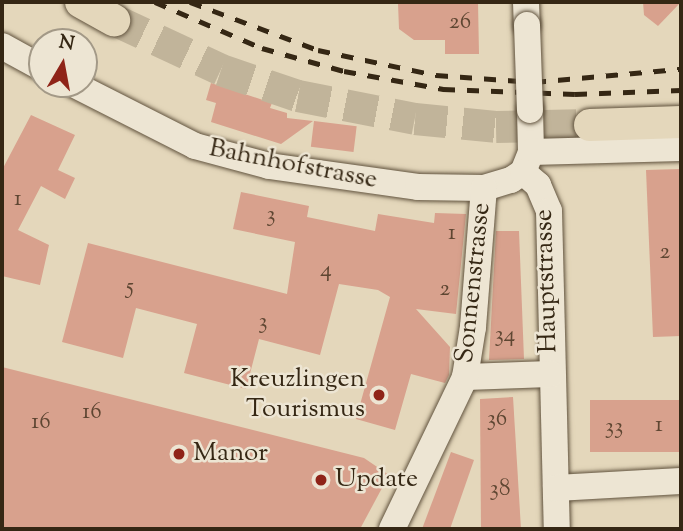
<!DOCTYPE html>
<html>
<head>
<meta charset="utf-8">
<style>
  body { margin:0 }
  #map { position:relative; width:683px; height:531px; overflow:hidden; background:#e4d7bb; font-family:"Sorts Mill Goudy",serif }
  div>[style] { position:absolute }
  .building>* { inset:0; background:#d8a18d; transform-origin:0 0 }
  .major-tunnel>* { height:32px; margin-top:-16px; transform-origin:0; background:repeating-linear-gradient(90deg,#c1b49a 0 32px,transparent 0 48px) }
  .roads { filter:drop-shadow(0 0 2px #61533e) drop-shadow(0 0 2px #61533e) }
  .minor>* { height:26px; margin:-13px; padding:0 13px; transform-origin:13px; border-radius:13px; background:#ede5d3 }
  .major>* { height:32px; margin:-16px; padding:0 16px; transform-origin:16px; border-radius:16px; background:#e4d7bb }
  .rail>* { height:5px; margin-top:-2.5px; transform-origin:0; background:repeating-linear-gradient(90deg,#352714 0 12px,transparent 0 24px) }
  .bridges { filter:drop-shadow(0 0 2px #61533e) drop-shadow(0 0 2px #61533e) }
  .minor-bridge>* { height:26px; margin:-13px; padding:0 13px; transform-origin:13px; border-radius:13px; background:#ede5d3 }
  .dots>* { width:19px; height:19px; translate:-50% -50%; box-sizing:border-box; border:4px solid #ede5d3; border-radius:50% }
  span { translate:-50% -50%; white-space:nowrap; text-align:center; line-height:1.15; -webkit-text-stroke:5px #ede5d3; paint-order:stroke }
  .number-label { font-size:23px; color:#5e4632 }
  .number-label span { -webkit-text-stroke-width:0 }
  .street-label { font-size:26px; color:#352714 }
  .poi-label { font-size:26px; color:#352714 }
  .right { translate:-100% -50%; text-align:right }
  .left { translate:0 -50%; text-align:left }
  .frame { position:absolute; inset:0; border:4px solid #352714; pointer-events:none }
  .north { position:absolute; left:28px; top:28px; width:70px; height:70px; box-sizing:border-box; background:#ede5d3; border:2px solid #a39987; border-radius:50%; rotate:10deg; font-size:19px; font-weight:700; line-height:28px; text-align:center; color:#352714 }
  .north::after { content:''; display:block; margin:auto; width:24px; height:32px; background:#8f2418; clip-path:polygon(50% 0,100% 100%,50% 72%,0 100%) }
</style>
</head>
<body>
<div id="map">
  <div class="building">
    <i style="clip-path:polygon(478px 2px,479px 54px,445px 54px,445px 40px,414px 40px,399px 29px,398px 3px)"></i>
    <i style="clip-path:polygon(643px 2px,681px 2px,658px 26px,644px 15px)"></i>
    <i style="clip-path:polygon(211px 83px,272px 103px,270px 108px,287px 113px,287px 118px,313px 121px,281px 144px,211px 122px,216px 103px,206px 100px)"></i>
    <i style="clip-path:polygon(31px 115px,75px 135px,58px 170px,75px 178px,65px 199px,41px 186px,18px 230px,49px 245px,40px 285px,2px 276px,2px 170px)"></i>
    <i style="left:314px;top:121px;width:43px;height:26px;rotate:7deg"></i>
    <i style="clip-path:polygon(681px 169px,681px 336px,653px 337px,646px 170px)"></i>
    <i style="clip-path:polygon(241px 192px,309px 206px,307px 217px,375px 231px,378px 214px,434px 223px,435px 213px,466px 214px,456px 314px,416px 309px,450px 347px,449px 375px,445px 383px,411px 374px,395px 430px,356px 419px,390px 297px,378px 290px,339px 284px,320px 355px,259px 339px,246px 389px,184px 373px,197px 324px,136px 308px,123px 358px,62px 342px,88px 243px,287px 294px,295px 242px,233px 229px)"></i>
    <i style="clip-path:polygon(496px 231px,519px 231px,524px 359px,489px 360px)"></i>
    <i style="clip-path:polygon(2px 367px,364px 458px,389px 475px,360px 529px,2px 529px)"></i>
    <i style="clip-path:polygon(513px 397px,521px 529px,481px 529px,480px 399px)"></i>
    <i style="left:681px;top:400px;width:52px;height:91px;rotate:90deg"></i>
    <i style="clip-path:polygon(451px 452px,474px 460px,450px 529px,422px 529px)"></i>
  </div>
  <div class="major-tunnel">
    <i style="left:114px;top:20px;width:118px;rotate:25deg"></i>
    <i style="left:221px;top:70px;width:81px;rotate:18.7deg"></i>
    <i style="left:298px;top:96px;width:119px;rotate:11.1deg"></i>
    <i style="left:415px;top:119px;width:81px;rotate:5.6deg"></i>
    <i style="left:496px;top:127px;width:94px;rotate:-1.2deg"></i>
  </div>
  <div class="roads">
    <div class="minor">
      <i style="left:526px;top:2px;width:23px;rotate:88deg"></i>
      <i style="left:2px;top:46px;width:46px;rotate:28.8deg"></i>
      <i style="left:73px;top:84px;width:137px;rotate:26.9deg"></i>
      <i style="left:195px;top:146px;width:77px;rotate:15.1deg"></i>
      <i style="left:269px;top:166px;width:150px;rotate:8deg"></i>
      <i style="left:418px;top:187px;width:66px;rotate:0.9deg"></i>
      <i style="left:484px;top:188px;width:28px;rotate:-17deg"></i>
      <i style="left:511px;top:180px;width:14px;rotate:-34deg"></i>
      <i style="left:523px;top:172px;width:22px;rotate:-68deg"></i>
      <i style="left:531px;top:152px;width:42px;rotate:-91.4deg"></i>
      <i style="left:531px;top:152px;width:150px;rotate:-1.5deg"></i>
      <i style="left:523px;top:172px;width:20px;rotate:41deg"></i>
      <i style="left:538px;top:185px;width:28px;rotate:67deg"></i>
      <i style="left:549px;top:211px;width:318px;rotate:88.6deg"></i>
      <i style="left:465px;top:377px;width:86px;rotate:-2deg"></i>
      <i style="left:556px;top:488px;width:125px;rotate:-3.2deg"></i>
      <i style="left:392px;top:529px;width:169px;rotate:-64.3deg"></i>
      <i style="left:465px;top:377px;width:51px;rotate:-80.9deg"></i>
      <i style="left:473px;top:327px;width:139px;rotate:-85.5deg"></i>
    </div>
    <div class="major">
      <i style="left:81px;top:2px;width:38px;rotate:29deg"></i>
      <i style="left:590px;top:125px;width:91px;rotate:-1.9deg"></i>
    </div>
  </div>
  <div class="rail">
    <i style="left:155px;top:2px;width:116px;rotate:23.3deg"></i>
    <i style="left:262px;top:48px;width:85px;rotate:15.7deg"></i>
    <i style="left:344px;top:71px;width:101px;rotate:10.3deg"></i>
    <i style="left:443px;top:89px;width:132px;rotate:2.2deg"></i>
    <i style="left:575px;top:94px;width:106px;rotate:-2.2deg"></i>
    <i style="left:190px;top:2px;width:137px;rotate:20.6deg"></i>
    <i style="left:318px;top:50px;width:121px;rotate:12deg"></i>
    <i style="left:436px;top:75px;width:98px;rotate:4.1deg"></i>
    <i style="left:534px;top:82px;width:148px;rotate:-5.1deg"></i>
  </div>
  <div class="bridges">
    <div class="minor-bridge">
      <i style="left:527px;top:25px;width:85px;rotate:88deg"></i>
    </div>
  </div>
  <div class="dots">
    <i style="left:379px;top:395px;background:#8f2418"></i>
    <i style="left:179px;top:454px;background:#8f2418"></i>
    <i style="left:321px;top:480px;background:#8f2418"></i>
  </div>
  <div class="number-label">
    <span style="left:460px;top:23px">26</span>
    <span style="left:18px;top:200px">1</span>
    <span style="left:271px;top:216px">3</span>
    <span style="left:452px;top:234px">1</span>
    <span style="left:665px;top:253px">2</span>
    <span style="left:326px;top:271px">4</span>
    <span style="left:130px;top:288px">5</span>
    <span style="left:445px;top:290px">2</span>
    <span style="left:263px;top:323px">3</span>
    <span style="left:505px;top:336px">34</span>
    <span style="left:92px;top:413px">16</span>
    <span style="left:497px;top:420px">36</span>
    <span style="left:41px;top:423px">16</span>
    <span style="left:659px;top:426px">1</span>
    <span style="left:614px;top:428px">33</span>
    <span style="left:500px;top:490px">38</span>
  </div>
  <div class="street-label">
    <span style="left:293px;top:165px;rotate:11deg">Bahnhofstrasse</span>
    <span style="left:547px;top:281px;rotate:-92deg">Hauptstrasse</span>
    <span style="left:474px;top:283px;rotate:-84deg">Sonnenstrasse</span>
  </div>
  <div class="poi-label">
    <span class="right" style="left:365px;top:395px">Kreuzlingen<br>Tourismus</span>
    <span class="left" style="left:193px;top:454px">Manor</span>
    <span class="left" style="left:335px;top:480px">Update</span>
  </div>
  <div class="frame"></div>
  <div class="north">N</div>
</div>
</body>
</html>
